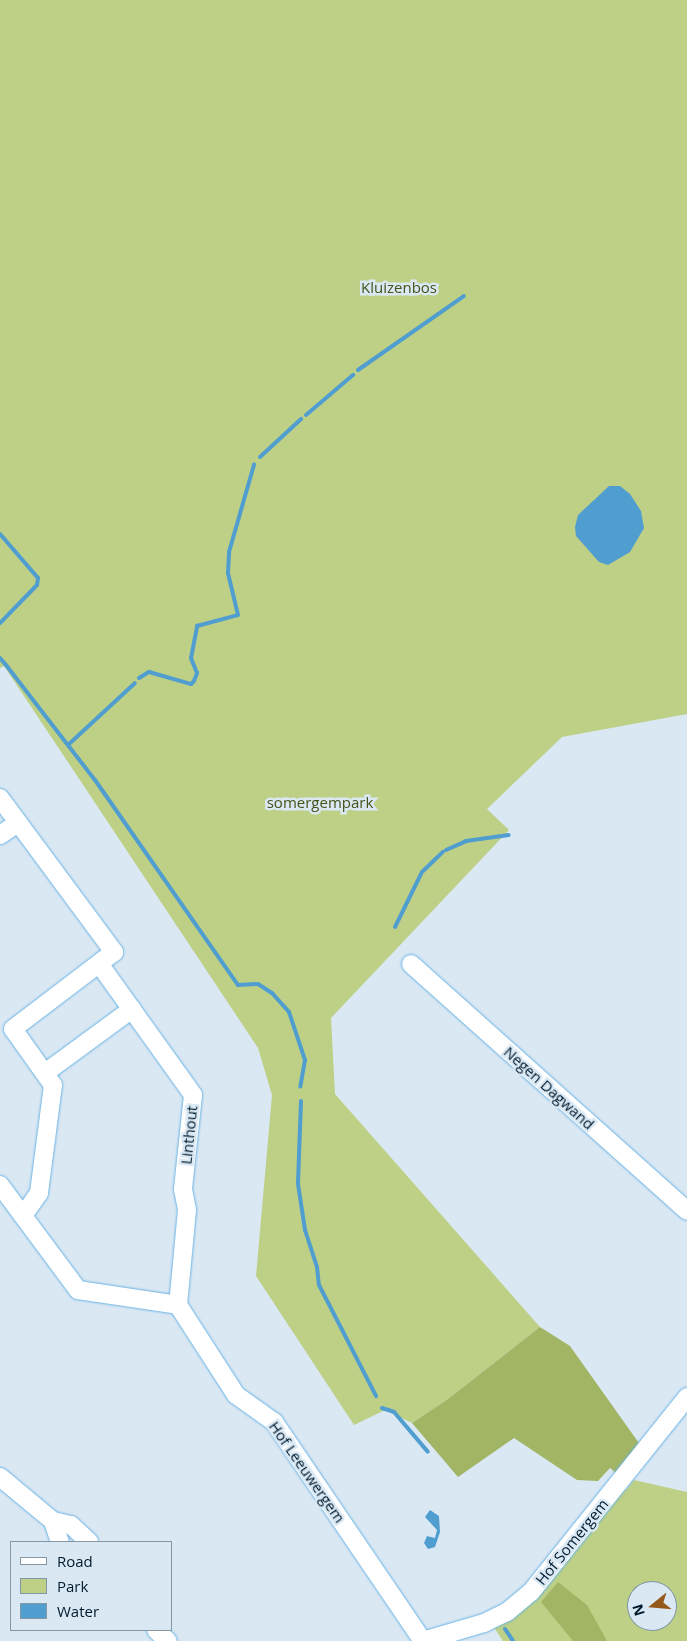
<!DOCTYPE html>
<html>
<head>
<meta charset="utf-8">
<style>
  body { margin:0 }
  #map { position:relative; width:687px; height:1641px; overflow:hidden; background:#dae8f3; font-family:"Open Sans",sans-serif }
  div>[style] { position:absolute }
  .green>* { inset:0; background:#bdd086 }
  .forest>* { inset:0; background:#a1b565 }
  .water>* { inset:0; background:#509dd0 }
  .stream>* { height:4px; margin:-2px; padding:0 2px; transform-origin:2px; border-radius:2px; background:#509dd0 }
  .roads { filter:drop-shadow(0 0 1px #6bb3e5) drop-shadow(0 0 1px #6bb3e5) }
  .minor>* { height:18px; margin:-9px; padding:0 9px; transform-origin:9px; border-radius:9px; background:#fff }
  span { translate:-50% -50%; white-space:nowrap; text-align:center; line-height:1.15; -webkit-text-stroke:5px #dae8f3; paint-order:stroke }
  .park-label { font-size:15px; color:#465218 }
  .street-label { font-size:15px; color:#001a2d }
  .legend { position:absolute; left:10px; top:1541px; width:162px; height:90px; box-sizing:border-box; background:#dae8f3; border:1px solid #8396a4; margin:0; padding:6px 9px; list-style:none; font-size:15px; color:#001a2d }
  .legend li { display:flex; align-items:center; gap:10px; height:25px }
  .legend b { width:25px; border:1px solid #8396a4 }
  .north { position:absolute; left:627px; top:1581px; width:50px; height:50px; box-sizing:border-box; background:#dae8f3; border:1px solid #8396a4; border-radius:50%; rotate:253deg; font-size:14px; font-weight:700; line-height:20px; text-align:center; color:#001a2d }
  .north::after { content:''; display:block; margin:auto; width:18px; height:22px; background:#95581b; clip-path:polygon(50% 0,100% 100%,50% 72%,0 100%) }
</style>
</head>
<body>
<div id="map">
  <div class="green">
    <i style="clip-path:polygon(0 0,687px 0,687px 714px,562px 737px,487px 809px,509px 830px,331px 1018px,335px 1094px,540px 1327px,448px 1399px,412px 1423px,385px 1410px,354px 1425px,256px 1276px,272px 1095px,258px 1048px,4px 666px,0 668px)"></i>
    <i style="clip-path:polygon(evenodd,634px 1480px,687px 1492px,687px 1641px,503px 1641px,489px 1620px,524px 1597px,613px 1487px,626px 1490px,634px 1480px,637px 1591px,667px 1591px,667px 1621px,637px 1621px,637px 1591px)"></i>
  </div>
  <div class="forest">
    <i style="clip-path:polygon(540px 1327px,570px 1346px,641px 1446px,618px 1475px,610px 1468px,598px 1481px,577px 1480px,514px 1438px,458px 1477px,412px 1423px,448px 1399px)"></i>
    <i style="clip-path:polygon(558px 1582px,587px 1605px,607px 1641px,573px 1641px,541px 1602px)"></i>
  </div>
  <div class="water">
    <i style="clip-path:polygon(609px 486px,620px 486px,630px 494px,641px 511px,644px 528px,630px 552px,608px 565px,599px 562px,576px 536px,575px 527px,578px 515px)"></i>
    <i style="clip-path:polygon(430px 1510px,439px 1516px,440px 1532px,435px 1547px,428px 1549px,424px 1543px,427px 1536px,435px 1538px,437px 1530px,425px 1517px)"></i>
  </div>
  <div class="stream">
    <i style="left:358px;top:370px;width:129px;rotate:-34.9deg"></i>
    <i style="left:306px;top:415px;width:62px;rotate:-40.4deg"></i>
    <i style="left:260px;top:457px;width:56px;rotate:-42.8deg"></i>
    <i style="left:0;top:534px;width:58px;rotate:49.2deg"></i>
    <i style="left:38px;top:578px;width:7px;rotate:98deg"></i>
    <i style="left:37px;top:585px;width:53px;rotate:134.2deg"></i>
    <i style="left:0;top:658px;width:8px;rotate:50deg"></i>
    <i style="left:6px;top:665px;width:145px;rotate:52.3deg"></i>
    <i style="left:95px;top:780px;width:250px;rotate:55.1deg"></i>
    <i style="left:238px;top:985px;width:20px;rotate:-3deg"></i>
    <i style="left:258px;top:984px;width:17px;rotate:33deg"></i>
    <i style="left:272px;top:993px;width:25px;rotate:48deg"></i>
    <i style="left:289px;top:1012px;width:51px;rotate:71.6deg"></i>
    <i style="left:305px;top:1060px;width:27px;rotate:100deg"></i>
    <i style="left:139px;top:678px;width:12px;rotate:-31deg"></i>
    <i style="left:149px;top:672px;width:44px;rotate:15.9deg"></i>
    <i style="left:191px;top:684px;width:4px;rotate:-45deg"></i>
    <i style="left:194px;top:681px;width:9px;rotate:-69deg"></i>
    <i style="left:197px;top:673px;width:16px;rotate:-112deg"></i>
    <i style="left:191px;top:658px;width:33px;rotate:-79deg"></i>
    <i style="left:197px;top:626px;width:42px;rotate:-15deg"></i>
    <i style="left:238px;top:615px;width:43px;rotate:-103.4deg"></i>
    <i style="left:228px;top:573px;width:21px;rotate:-87deg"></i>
    <i style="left:229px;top:552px;width:91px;rotate:-74deg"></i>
    <i style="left:68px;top:745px;width:91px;rotate:-42.8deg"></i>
    <i style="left:446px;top:850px;width:22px;rotate:-24deg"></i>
    <i style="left:466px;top:841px;width:43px;rotate:-7.9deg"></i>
    <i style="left:422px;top:872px;width:29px;rotate:-44deg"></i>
    <i style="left:395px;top:927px;width:59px;rotate:-63.9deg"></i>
    <i style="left:301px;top:1101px;width:83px;rotate:92.1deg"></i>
    <i style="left:298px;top:1184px;width:47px;rotate:81.3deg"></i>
    <i style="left:305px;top:1230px;width:39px;rotate:72deg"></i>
    <i style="left:317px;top:1267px;width:18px;rotate:84deg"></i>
    <i style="left:319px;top:1285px;width:125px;rotate:62.8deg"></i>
    <i style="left:382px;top:1408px;width:13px;rotate:18deg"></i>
    <i style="left:394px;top:1412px;width:52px;rotate:49.6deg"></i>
    <i style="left:505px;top:1629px;width:14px;rotate:56deg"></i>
  </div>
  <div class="roads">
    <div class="minor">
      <i style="left:0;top:798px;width:192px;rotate:53.5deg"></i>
      <i style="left:114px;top:952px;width:127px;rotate:142.7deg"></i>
      <i style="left:13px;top:1029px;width:69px;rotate:54.5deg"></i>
      <i style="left:53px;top:1085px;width:109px;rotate:97.4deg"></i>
      <i style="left:39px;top:1193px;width:28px;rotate:125deg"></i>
      <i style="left:0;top:835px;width:22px;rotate:-34deg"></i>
      <i style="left:411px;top:964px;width:370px;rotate:41.8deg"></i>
      <i style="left:100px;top:965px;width:160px;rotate:54.4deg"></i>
      <i style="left:193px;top:1095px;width:95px;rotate:96.1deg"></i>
      <i style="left:183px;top:1189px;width:21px;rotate:79deg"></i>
      <i style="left:187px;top:1210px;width:95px;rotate:95.4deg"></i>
      <i style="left:45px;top:1073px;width:108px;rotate:-36.3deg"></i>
      <i style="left:0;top:1185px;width:131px;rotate:53.4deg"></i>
      <i style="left:78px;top:1290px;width:101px;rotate:8.5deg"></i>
      <i style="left:178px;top:1305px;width:107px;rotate:57.2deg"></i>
      <i style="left:236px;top:1395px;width:47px;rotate:35.4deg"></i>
      <i style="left:274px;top:1422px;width:265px;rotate:55.8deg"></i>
      <i style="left:0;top:1477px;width:69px;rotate:39.7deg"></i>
      <i style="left:53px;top:1521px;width:18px;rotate:13deg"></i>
      <i style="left:71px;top:1525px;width:25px;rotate:43deg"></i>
      <i style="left:53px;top:1521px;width:22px;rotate:72deg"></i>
      <i style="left:156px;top:1630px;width:16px;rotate:43deg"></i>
      <i style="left:423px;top:1641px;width:64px;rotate:-16.4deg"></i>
      <i style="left:484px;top:1623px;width:25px;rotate:-26deg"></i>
      <i style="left:507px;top:1612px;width:31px;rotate:-40deg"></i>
      <i style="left:531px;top:1592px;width:250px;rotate:-51.3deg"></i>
    </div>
  </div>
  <div class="park-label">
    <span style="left:399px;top:288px">Kluizenbos</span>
    <span style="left:320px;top:803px">somergempark</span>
  </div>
  <div class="street-label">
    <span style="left:549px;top:1088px;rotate:42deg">Negen Dagwand</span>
    <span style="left:189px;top:1135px;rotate:-84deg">Linthout</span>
    <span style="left:307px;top:1472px;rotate:55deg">Hof Leeuwergem</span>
    <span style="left:572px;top:1542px;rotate:-51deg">Hof Somergem</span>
  </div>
  <ul class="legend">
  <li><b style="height:6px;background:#fff"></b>Road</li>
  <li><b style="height:14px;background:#bdd086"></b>Park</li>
  <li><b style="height:14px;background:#509dd0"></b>Water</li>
  </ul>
  <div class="north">N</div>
</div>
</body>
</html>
